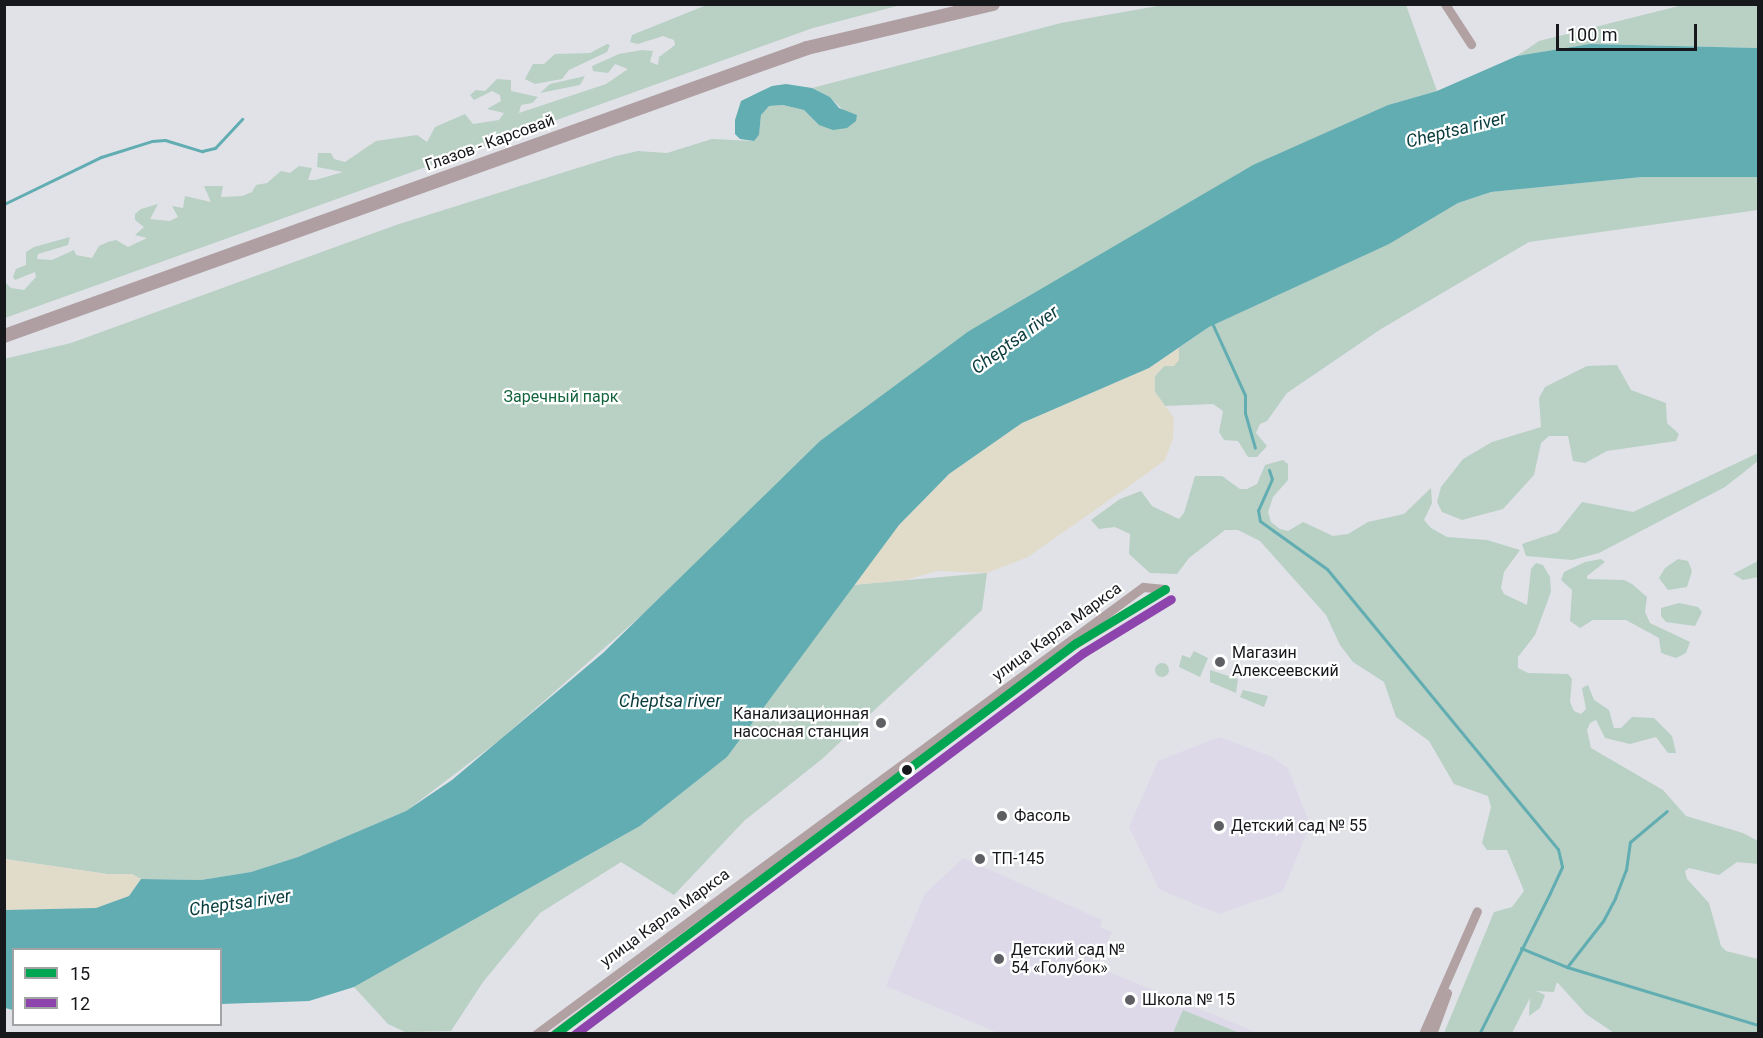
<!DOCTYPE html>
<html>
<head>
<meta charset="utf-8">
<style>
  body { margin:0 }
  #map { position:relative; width:1763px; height:1038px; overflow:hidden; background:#e0e2e8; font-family:Roboto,sans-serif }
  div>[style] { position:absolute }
  .education>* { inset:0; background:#ddd9e8 }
  .green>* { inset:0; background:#b9d0c4 }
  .round { border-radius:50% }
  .sand>* { inset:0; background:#e1dcca }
  .water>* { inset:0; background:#61adb2 }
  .stream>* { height:3px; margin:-1.5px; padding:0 1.5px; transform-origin:1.5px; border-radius:1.5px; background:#61adb2 }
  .minor>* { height:9px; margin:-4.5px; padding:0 4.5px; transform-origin:4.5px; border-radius:4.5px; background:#b1a1a3 }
  .secondary>* { height:14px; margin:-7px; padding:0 7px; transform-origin:7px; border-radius:7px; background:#af9fa2 }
  .bus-1>* { height:9px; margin:-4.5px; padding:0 4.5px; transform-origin:4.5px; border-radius:4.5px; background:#00a651 }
  .bus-2>* { height:9px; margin:-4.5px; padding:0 4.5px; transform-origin:4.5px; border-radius:4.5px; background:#8e44ad }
  .dots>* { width:16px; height:16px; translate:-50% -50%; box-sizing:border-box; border:3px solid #fff; border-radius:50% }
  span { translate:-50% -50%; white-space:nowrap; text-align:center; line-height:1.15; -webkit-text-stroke:4.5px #fff; paint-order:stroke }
  .street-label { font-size:16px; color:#17181c }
  .park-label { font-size:16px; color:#13643d }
  .poi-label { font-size:16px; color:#17181c }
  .left { translate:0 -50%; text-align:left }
  .right { translate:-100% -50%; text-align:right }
  .water-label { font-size:18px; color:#0a3b3d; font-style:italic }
  .frame { position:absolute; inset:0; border:6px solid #17181c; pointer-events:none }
  .legend { position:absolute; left:12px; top:948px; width:210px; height:78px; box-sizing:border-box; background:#fff; border:2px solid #a2a3a4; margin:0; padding:8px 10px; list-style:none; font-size:18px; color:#17181c }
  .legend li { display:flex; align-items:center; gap:12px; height:30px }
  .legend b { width:30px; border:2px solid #a2a3a4 }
  .scale { position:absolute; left:1556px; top:24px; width:141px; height:27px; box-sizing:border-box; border:3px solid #17181c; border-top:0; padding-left:8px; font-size:18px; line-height:21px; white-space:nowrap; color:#17181c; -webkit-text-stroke:4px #fff; paint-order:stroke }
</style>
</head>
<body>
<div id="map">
  <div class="education">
    <i style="clip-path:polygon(1219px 737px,1270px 756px,1288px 768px,1310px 825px,1283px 891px,1219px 914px,1159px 889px,1129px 827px,1158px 761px)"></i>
    <i style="clip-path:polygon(963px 858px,1102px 920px,1100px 927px,1112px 932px,1087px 988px,1097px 967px,1258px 1033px,998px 1033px,886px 986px,925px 894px)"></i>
  </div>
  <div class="green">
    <i style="clip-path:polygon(709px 4px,901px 5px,813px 28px,5px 318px,5px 282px,11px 288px,24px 290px,36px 277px,35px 272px,15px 280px,13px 277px,16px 269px,26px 265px,26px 252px,34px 247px,70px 237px,68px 245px,38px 254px,37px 259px,52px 260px,74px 250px,76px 255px,92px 258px,99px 246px,108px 242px,116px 240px,128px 247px,147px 238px,135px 235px,144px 227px,135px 220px,135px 214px,141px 209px,158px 204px,150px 219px,170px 221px,178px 217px,172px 206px,183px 208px,185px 196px,211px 202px,204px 186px,223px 186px,221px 197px,242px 196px,252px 192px,256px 185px,267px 183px,281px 171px,290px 173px,299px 166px,312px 168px,308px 180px,315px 180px,343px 172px,317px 167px,318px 153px,331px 153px,334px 159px,345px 162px,376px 141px,417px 135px,427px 142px,435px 127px,465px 114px,473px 124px,499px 120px,504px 113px,487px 109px,501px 101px,500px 95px,492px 91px,474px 100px,470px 95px,476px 90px,485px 91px,497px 79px,511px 80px,511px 91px,538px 97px,532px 103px,521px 105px,519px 113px,606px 84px,628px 69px,615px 64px,608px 73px,593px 71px,592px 66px,619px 54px,642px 50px,653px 51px,650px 62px,658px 65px,659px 57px,675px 45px,674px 40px,663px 36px,638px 44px,630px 42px,632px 35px)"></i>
    <i style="clip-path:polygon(1169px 4px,1406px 5px,1437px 91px,1388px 105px,1239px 173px,643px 614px,501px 739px,406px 811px,298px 857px,251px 872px,201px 880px,141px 879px,132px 874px,107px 874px,5px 859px,4px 359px,71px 343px,396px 225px,616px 156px,638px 151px,667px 153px,712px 139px,754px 141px,759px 135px,761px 115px,769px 106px,783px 105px,804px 110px,819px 125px,857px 115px,844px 111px,830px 97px,812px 88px,1061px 23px)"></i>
    <i style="clip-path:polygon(1683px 5px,1758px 5px,1758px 48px,1590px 44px,1517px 56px,1539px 41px)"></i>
    <i style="clip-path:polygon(607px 44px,610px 45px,607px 52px,569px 70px,562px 79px,535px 84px,525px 79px,533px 64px,544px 64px,555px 54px,590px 53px)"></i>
    <i style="clip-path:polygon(585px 76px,580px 85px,540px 93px,550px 84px)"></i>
    <i style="clip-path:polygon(1758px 175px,1758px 210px,1529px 242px,1381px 329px,1287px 393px,1267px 421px,1260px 424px,1256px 433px,1267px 446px,1257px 457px,1248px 457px,1238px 441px,1224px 440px,1219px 432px,1223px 411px,1213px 404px,1165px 406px,1155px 392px,1155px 376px,1164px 366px,1179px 360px,1179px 348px,1209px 327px,1388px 244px,1458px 203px,1491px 192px,1642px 177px)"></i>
    <i style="clip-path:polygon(1617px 365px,1631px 390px,1666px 403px,1667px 423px,1679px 434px,1676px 441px,1607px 451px,1585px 463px,1573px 461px,1568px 436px,1549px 436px,1541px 443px,1534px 475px,1503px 509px,1462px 520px,1442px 512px,1437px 502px,1441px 487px,1463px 459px,1492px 442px,1541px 427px,1539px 398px,1545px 387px,1587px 366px)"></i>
    <i style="clip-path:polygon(1758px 453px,1758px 461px,1725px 487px,1599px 553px,1572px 560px,1526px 556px,1522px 544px,1558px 532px,1582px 502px,1633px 512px)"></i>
    <i style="clip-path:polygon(1283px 460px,1288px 464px,1288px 480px,1273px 497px,1268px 512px,1271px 522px,1280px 529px,1288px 531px,1303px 522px,1333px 536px,1348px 534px,1368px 522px,1404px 514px,1431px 488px,1432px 503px,1424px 520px,1431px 528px,1447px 537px,1487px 540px,1520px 550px,1504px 572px,1501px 588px,1504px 594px,1527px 605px,1531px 569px,1536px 563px,1543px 565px,1550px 577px,1551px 592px,1535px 635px,1518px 657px,1518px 668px,1528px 673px,1568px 674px,1572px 679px,1570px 702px,1574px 711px,1581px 714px,1586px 709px,1582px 688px,1588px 685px,1594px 700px,1609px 710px,1614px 728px,1621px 728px,1632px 717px,1654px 718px,1672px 736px,1676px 753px,1668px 753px,1656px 737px,1630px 744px,1605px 738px,1596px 720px,1590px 723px,1587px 730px,1591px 748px,1663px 790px,1686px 816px,1743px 833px,1758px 841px,1758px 864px,1737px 862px,1719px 875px,1689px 868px,1685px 871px,1687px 879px,1709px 903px,1721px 946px,1726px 951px,1758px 959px,1758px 1033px,1614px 1033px,1586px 1014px,1557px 982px,1554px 992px,1536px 991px,1545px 995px,1540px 1008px,1529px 1016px,1530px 998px,1512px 1033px,1444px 1033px,1494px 912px,1512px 907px,1524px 891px,1507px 850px,1487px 850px,1482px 843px,1491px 807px,1488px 796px,1454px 784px,1429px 741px,1396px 717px,1384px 682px,1353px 662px,1340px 645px,1326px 615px,1260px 541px,1238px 530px,1225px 530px,1189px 558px,1177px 574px,1150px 573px,1129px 554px,1130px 534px,1115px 527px,1099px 529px,1091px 520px,1120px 499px,1141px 491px,1152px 506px,1179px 519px,1184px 513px,1195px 476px,1222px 476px,1240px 489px,1247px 489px,1257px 484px,1265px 465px)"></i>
    <i style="clip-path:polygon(1601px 559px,1605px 562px,1587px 576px,1587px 579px,1624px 580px,1632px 584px,1647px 597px,1645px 612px,1650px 623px,1690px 642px,1686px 653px,1676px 658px,1661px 653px,1659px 638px,1626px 620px,1593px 620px,1580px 628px,1570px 621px,1572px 590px,1561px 580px,1564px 572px,1585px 562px)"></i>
    <i style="clip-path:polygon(1678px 559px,1688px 561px,1692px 571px,1687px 587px,1668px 590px,1659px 578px,1665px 568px)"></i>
    <i style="clip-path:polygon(1758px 561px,1758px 577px,1743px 580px,1733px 574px)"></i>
    <i style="clip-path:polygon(987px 573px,982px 610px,822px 759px,744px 821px,674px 895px,621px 862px,540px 913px,483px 982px,451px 1031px,405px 1032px,388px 1024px,354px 987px,640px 826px,727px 757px,852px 585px)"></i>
    <i style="clip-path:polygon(1679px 603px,1698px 607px,1702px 612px,1695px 626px,1666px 622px,1661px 616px,1661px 608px)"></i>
    <i style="clip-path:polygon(1194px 651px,1208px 658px,1200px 677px,1179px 667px,1182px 655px,1190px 658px)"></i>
    <i class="round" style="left:1155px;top:663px;width:14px;height:14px"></i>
    <i style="clip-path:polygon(1210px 670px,1238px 679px,1236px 693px,1210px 682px)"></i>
    <i style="clip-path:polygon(1243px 690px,1268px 696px,1264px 707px,1240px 697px)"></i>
    <i style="clip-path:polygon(1183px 1010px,1237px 1032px,1236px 1033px,1173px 1033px)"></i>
  </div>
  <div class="sand">
    <i style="clip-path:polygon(1179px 348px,1179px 360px,1174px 366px,1164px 366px,1155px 376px,1155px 392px,1174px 418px,1173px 439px,1165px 460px,1146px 474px,1028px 557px,987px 573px,937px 571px,906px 580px,852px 585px,899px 525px,949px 474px,1022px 423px,1149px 368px)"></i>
    <i style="clip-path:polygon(4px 859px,107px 874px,132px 874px,141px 879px,129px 896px,96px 908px,5px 910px)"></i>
  </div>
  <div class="water">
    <i style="clip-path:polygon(1590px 44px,1758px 48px,1758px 177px,1642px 177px,1491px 192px,1458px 203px,1389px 244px,1209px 327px,1149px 368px,1022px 423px,949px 474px,899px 525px,727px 757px,640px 826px,354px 987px,309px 1001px,221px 1004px,220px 950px,14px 950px,13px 1010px,5px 1008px,5px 910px,96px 908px,129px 896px,141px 879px,201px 880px,251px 872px,298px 857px,406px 811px,452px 780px,603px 653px,820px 441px,969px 331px,1253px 165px,1388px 105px,1437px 91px,1517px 56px)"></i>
    <i style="clip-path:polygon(786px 84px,812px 88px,830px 97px,839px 108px,857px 115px,856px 121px,847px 128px,833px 130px,819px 125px,804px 110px,783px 105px,769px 106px,761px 115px,759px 135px,754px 141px,740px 139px,735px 134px,735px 120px,741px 101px,772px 86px)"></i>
  </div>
  <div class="stream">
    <i style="left:4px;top:204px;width:108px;rotate:-25.9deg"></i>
    <i style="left:101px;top:157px;width:53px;rotate:-17.4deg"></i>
    <i style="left:152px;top:141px;width:13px;rotate:-4deg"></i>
    <i style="left:165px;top:140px;width:39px;rotate:17deg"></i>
    <i style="left:202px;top:151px;width:13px;rotate:-13deg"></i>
    <i style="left:215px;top:148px;width:40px;rotate:-47deg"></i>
    <i style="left:1212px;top:323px;width:79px;rotate:65.4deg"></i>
    <i style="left:1245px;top:395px;width:18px;rotate:90deg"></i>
    <i style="left:1245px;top:413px;width:36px;rotate:74deg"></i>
    <i style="left:1269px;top:470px;width:9px;rotate:72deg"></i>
    <i style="left:1272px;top:479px;width:34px;rotate:114deg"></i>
    <i style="left:1258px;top:510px;width:11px;rotate:80deg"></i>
    <i style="left:1260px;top:521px;width:82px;rotate:35.6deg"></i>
    <i style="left:1327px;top:569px;width:363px;rotate:50.5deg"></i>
    <i style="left:1558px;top:849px;width:18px;rotate:77deg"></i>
    <i style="left:1562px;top:867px;width:29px;rotate:115deg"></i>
    <i style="left:1550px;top:893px;width:158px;rotate:116.7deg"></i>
    <i style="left:1521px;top:948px;width:50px;rotate:22.4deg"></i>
    <i style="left:1567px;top:967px;width:58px;rotate:-52deg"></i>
    <i style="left:1603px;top:921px;width:26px;rotate:-62deg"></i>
    <i style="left:1615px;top:898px;width:30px;rotate:-69deg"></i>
    <i style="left:1626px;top:870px;width:28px;rotate:-82deg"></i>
    <i style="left:1630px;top:842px;width:48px;rotate:-40deg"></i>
    <i style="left:1567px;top:967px;width:200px;rotate:16.9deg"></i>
  </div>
  <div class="minor">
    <i style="left:1445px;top:4px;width:48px;rotate:57deg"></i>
    <i style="left:1075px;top:644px;width:103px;rotate:-31.5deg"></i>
    <i style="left:536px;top:1034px;width:754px;rotate:-36.37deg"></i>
    <i style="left:1143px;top:587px;width:22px;rotate:5deg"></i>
    <i style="left:554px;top:1034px;width:533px;rotate:-36.91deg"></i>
    <i style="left:1423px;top:1034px;width:134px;rotate:-66.3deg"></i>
    <i style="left:1432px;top:1034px;width:44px;rotate:-69.9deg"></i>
  </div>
  <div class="secondary">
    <i style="left:4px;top:336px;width:853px;rotate:-19.73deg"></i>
    <i style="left:807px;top:48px;width:191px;rotate:-13.3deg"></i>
  </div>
  <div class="bus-1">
    <i style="left:555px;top:1034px;width:651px;rotate:-36.89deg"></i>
    <i style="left:1076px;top:643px;width:104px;rotate:-31.2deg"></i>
  </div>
  <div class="bus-2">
    <i style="left:575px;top:1034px;width:635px;rotate:-36.87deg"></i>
    <i style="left:1083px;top:653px;width:103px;rotate:-31.5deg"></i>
  </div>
  <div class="dots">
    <i style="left:1220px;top:662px;background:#5d5f63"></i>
    <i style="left:881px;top:723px;background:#5d5f63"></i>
    <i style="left:907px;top:770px;background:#17181c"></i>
    <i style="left:1002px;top:816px;background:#5d5f63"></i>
    <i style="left:1219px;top:826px;background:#5d5f63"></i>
    <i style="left:980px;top:859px;background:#5d5f63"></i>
    <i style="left:999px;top:959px;background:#5d5f63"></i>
    <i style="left:1130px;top:1000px;background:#5d5f63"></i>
  </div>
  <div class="street-label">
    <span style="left:490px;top:143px;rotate:-20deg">Глазов - Карсовай</span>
    <span style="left:1057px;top:632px;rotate:-36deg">улица Карла Маркса</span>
    <span style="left:665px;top:918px;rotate:-36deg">улица Карла Маркса</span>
  </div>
  <div class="park-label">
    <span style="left:561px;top:397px">Заречный парк</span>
  </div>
  <div class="poi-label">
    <span class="left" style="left:1232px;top:662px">Магазин<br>Алексеевский</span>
    <span class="right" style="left:869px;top:723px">Канализационная<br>насосная станция</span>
    <span class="left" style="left:1014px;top:816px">Фасоль</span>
    <span class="left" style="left:1231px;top:826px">Детский сад № 55</span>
    <span class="left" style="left:992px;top:859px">ТП-145</span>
    <span class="left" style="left:1011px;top:959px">Детский сад №<br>54 «Голубок»</span>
    <span class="left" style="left:1142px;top:1000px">Школа № 15</span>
  </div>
  <div class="water-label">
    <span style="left:1456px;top:130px;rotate:-14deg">Cheptsa river</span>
    <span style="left:1015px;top:340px;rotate:-36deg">Cheptsa river</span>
    <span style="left:670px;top:701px">Cheptsa river</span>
    <span style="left:240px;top:903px;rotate:-8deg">Cheptsa river</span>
  </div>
  <div class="frame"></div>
  <ul class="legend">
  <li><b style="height:8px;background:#00a651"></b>15</li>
  <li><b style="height:8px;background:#8e44ad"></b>12</li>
  </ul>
  <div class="scale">100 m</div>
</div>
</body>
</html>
